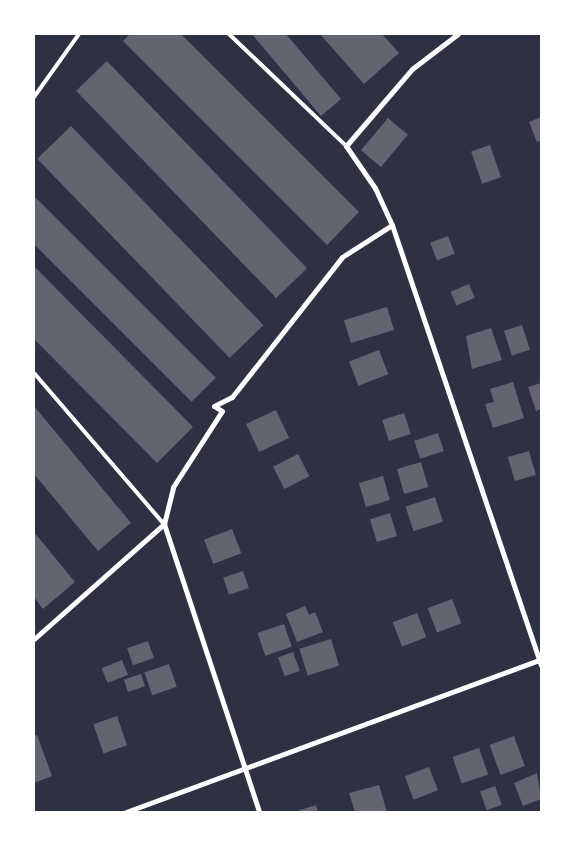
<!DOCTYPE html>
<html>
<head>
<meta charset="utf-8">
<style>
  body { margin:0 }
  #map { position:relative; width:575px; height:846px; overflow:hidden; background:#2d3142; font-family:"Roboto Condensed",sans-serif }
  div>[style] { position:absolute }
  .building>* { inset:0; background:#626471; transform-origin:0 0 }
  .service>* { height:4px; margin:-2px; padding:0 2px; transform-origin:2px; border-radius:2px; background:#fff }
  .minor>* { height:5px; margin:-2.5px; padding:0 2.5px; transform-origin:2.5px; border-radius:2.5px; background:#fff }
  span { translate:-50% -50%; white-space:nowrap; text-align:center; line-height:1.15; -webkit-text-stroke:5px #fff; paint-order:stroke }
  .frame { position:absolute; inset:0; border:35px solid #fff; pointer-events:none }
</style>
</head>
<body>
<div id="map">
  <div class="building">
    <i style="clip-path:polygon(130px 34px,181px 34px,359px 212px,327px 245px,123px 41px)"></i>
    <i style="clip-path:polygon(252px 34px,286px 34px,341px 99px,321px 116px)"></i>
    <i style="clip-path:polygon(320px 34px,382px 34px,399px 53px,364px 84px)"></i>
    <i style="left:107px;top:61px;width:288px;height:43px;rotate:46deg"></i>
    <i style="clip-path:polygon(541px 117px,541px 141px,537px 142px,529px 122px)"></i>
    <i style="left:388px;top:118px;width:26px;height:42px;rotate:40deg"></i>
    <i style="left:71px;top:126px;width:277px;height:47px;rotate:46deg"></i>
    <i style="left:490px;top:145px;width:34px;height:20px;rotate:71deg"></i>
    <i style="left:34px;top:196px;width:257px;height:34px;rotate:45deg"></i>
    <i style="left:448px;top:236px;width:19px;height:19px;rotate:69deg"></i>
    <i style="clip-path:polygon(34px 266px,193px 427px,157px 463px,34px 339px)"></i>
    <i style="left:469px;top:284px;width:15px;height:20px;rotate:67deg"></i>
    <i style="left:387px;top:307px;width:24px;height:45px;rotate:73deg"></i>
    <i style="left:522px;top:325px;width:26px;height:19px;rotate:72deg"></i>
    <i style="clip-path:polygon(491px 328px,502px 360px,472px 369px,466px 336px)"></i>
    <i style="left:379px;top:350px;width:26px;height:32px;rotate:69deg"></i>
    <i style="clip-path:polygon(513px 382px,524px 418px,493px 428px,485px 404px,494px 402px,490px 389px)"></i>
    <i style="clip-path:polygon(541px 383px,541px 409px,536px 411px,528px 387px)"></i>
    <i style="clip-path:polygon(34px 406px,131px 523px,98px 551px,34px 474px)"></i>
    <i style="left:276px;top:410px;width:31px;height:33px;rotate:65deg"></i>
    <i style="left:404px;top:413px;width:22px;height:23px;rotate:72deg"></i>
    <i style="left:438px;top:433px;width:19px;height:25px;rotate:72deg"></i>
    <i style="left:529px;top:451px;width:25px;height:22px;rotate:74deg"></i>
    <i style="left:298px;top:454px;width:25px;height:28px;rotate:63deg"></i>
    <i style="left:421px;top:462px;width:26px;height:25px;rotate:74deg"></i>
    <i style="left:383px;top:476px;width:25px;height:25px;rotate:74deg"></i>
    <i style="left:435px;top:497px;width:26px;height:31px;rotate:72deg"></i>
    <i style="left:390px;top:513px;width:24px;height:21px;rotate:73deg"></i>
    <i style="left:232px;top:529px;width:26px;height:30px;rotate:69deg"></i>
    <i style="clip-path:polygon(34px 532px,75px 582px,43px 609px,34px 597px)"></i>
    <i style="left:243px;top:571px;width:18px;height:21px;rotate:71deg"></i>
    <i style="left:452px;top:599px;width:26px;height:26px;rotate:69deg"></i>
    <i style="clip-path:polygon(305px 606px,309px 615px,315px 612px,323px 632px,297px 642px,286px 614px)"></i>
    <i style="left:417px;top:613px;width:26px;height:26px;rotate:69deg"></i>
    <i style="left:284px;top:624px;width:24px;height:28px;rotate:71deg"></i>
    <i style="left:331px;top:639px;width:28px;height:33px;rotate:73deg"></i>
    <i style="left:148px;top:641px;width:18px;height:22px;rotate:71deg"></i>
    <i style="left:293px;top:652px;width:20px;height:16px;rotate:70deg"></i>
    <i style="left:122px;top:660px;width:16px;height:22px;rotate:68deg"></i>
    <i style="left:169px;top:664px;width:24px;height:26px;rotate:71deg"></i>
    <i style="left:141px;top:674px;width:13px;height:18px;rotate:72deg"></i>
    <i style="left:117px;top:716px;width:31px;height:25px;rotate:71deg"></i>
    <i style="clip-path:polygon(37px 735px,52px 776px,34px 783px,34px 736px)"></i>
    <i style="left:514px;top:736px;width:32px;height:26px;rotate:70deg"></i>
    <i style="left:479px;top:748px;width:28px;height:28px;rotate:71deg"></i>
    <i style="left:429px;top:767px;width:25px;height:26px;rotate:69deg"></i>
    <i style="clip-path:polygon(537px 773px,541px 799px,523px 806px,514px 783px)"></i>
    <i style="clip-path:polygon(379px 785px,387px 812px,355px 812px,349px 793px)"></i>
    <i style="left:495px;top:786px;width:20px;height:16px;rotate:70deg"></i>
    <i style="clip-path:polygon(316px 805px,318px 812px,294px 812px)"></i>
  </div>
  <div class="service">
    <i style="left:229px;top:34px;width:162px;rotate:43.7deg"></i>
    <i style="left:34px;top:97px;width:77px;rotate:-54.5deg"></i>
    <i style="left:34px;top:373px;width:199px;rotate:49.3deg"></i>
  </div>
  <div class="minor">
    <i style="left:392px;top:225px;width:465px;rotate:71.3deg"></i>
    <i style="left:164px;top:524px;width:303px;rotate:71.7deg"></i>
    <i style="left:34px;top:639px;width:174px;rotate:-41.5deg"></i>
    <i style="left:164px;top:524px;width:38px;rotate:-76deg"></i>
    <i style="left:173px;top:487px;width:90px;rotate:-57.2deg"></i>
    <i style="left:222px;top:411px;width:9px;rotate:-148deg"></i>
    <i style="left:214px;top:406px;width:20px;rotate:-27deg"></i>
    <i style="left:232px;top:397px;width:178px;rotate:-51.8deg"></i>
    <i style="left:342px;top:257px;width:59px;rotate:-32.6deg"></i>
    <i style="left:392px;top:225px;width:41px;rotate:-114.7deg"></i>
    <i style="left:375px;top:188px;width:51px;rotate:-124.6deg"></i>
    <i style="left:346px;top:146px;width:101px;rotate:-49.4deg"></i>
    <i style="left:412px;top:69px;width:58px;rotate:-37.3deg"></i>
    <i style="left:126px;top:812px;width:442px;rotate:-20.2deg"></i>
  </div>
  <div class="frame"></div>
</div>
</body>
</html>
